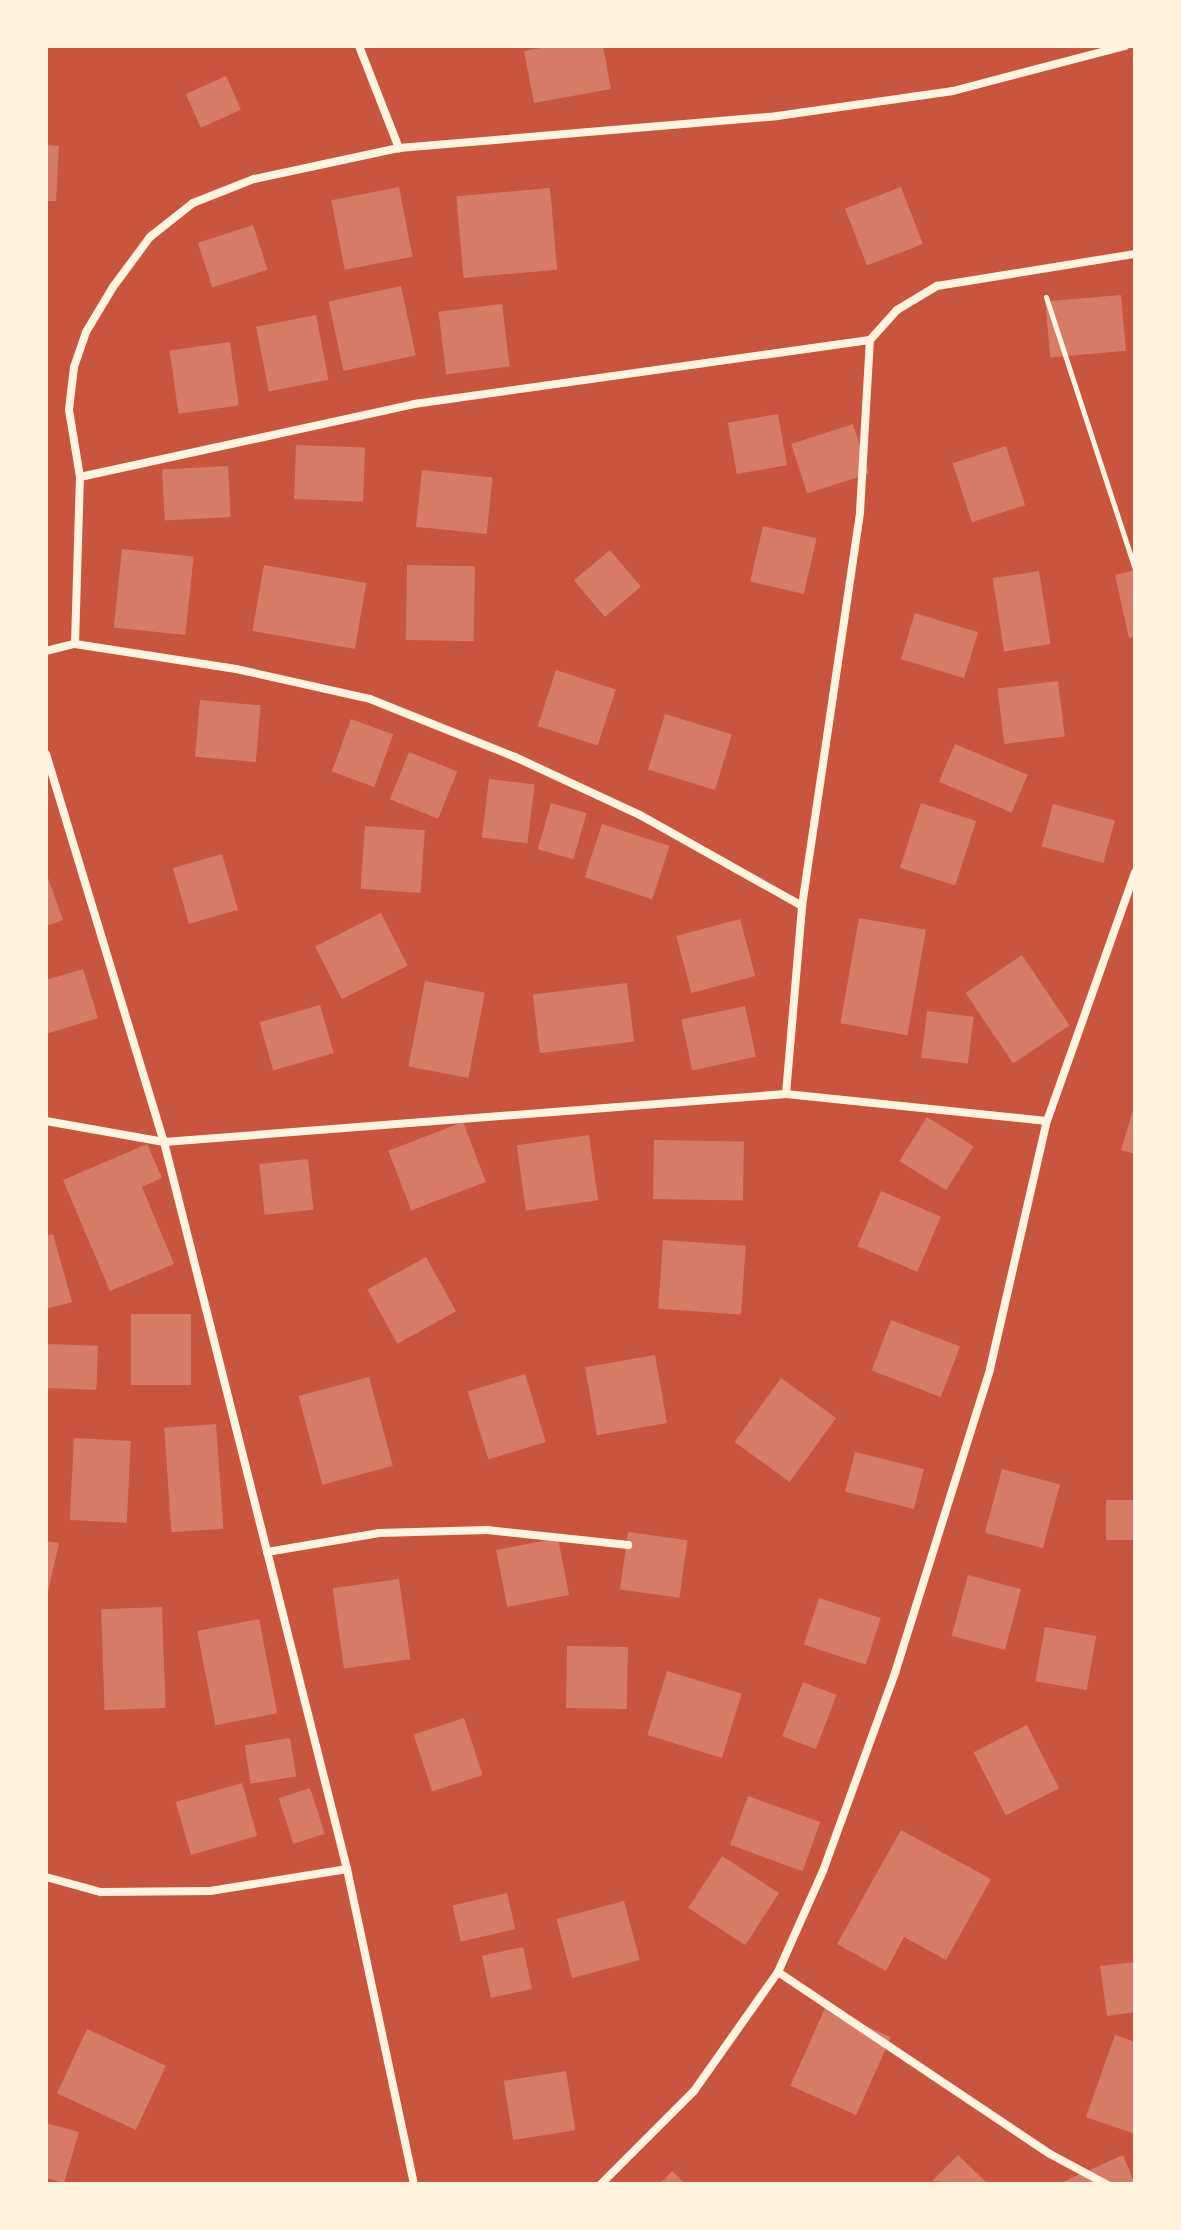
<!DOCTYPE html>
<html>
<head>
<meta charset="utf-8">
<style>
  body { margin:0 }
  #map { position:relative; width:1181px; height:2230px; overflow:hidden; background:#c8553d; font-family:Manrope,sans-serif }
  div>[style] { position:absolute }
  .building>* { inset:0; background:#d67c66; transform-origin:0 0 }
  .path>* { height:5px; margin:-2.5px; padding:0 2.5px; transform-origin:2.5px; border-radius:2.5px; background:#fff3e0 }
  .minor>* { height:8px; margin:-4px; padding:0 4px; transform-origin:4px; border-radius:4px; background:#fff3e0 }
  span { translate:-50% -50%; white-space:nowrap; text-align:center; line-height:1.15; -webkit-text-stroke:8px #fff3e0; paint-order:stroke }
  .frame { position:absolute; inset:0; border:48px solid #fff3e0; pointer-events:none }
</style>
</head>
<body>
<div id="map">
  <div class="building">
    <i style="clip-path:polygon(551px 46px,603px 46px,611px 89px,534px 103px,524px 51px)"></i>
    <i style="left:226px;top:76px;width:37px;height:44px;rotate:66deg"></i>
    <i style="clip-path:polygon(46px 145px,59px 146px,56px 201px,46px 201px)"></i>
    <i style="left:399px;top:187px;width:71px;height:69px;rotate:79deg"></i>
    <i style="left:901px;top:187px;width:61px;height:60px;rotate:69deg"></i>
    <i style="left:550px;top:188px;width:82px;height:94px;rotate:85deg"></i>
    <i style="left:253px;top:225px;width:47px;height:58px;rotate:72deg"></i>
    <i style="left:401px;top:286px;width:71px;height:74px;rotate:78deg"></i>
    <i style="left:1121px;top:295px;width:56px;height:76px;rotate:85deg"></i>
    <i style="left:502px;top:304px;width:63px;height:64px;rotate:83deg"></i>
    <i style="left:316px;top:315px;width:66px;height:61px;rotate:79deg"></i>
    <i style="left:230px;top:342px;width:64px;height:61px;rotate:82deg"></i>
    <i style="left:778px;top:414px;width:52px;height:51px;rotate:80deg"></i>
    <i style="left:853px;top:424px;width:52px;height:65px;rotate:72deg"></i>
    <i style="left:296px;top:445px;width:69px;height:54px;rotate:2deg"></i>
    <i style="left:1006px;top:446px;width:62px;height:56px;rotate:72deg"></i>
    <i style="left:228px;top:466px;width:51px;height:66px;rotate:87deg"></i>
    <i style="left:422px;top:470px;width:71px;height:57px;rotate:6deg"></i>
    <i style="left:763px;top:526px;width:55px;height:57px;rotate:13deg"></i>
    <i style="left:122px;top:549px;width:72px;height:79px;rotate:6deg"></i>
    <i style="left:610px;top:550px;width:48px;height:47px;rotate:50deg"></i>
    <i style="left:264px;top:565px;width:104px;height:67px;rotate:10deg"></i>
    <i style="left:407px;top:565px;width:68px;height:75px;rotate:1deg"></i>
    <i style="clip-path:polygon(1135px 570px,1135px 637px,1129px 638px,1115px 575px)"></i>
    <i style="left:1039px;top:571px;width:74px;height:47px;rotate:81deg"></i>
    <i style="left:915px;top:613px;width:66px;height:48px;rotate:17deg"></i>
    <i style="left:556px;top:670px;width:63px;height:59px;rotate:18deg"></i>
    <i style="left:1058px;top:681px;width:56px;height:61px;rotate:83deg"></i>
    <i style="left:200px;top:700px;width:61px;height:57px;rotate:5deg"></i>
    <i style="left:665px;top:714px;width:70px;height:58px;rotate:17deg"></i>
    <i style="left:351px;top:719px;width:45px;height:56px;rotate:20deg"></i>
    <i style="left:955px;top:744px;width:79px;height:41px;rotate:23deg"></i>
    <i style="left:409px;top:752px;width:52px;height:51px;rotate:22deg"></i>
    <i style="left:489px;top:779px;width:46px;height:59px;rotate:7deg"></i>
    <i style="left:551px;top:803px;width:37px;height:48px;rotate:16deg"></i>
    <i style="left:921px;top:803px;width:58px;height:68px;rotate:18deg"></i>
    <i style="left:1053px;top:804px;width:64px;height:44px;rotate:15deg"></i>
    <i style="left:602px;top:824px;width:71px;height:56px;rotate:18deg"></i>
    <i style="left:365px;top:826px;width:60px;height:63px;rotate:4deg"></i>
    <i style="left:222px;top:854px;width:58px;height:51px;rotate:74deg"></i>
    <i style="clip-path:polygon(46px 872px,63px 920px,46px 926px)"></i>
    <i style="left:381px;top:913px;width:59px;height:74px;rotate:63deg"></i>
    <i style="left:859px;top:918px;width:68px;height:107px;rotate:10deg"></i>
    <i style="left:740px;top:919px;width:59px;height:66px;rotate:75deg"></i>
    <i style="left:1022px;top:955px;width:85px;height:68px;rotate:56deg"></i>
    <i style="clip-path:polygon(83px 969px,98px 1018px,46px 1034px,46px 980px)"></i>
    <i style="left:425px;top:981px;width:61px;height:87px;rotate:11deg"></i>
    <i style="left:627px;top:983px;width:59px;height:95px;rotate:83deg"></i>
    <i style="left:320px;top:1005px;width:50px;height:63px;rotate:74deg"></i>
    <i style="left:745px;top:1006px;width:52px;height:65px;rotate:78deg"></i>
    <i style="left:927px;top:1011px;width:47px;height:47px;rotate:7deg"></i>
    <i style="clip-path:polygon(1134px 1107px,1135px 1107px,1135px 1154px,1121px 1150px)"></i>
    <i style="left:927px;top:1117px;width:55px;height:52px;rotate:32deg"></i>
    <i style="left:463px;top:1122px;width:64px;height:80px;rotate:69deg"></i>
    <i style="left:589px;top:1135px;width:66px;height:73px;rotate:82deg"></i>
    <i style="left:654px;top:1140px;width:90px;height:59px;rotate:1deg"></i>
    <i style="clip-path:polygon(147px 1144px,162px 1178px,142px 1187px,174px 1264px,110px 1291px,63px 1180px)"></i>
    <i style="left:308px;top:1159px;width:51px;height:49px;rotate:84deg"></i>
    <i style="left:881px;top:1191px;width:65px;height:60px;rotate:23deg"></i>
    <i style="clip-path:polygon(53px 1234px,72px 1302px,46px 1309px,46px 1236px)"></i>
    <i style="left:663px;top:1240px;width:83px;height:69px;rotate:4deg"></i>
    <i style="left:426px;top:1257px;width:62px;height:67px;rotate:61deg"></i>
    <i style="left:131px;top:1314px;width:60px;height:71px"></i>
    <i style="left:891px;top:1320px;width:74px;height:54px;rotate:21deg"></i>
    <i style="left:46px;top:1344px;width:52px;height:44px;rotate:2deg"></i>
    <i style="left:655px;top:1355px;width:69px;height:71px;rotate:80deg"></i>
    <i style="left:525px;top:1374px;width:71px;height:60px;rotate:73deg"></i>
    <i style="left:369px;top:1377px;width:92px;height:73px;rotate:75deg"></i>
    <i style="left:781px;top:1378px;width:68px;height:79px;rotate:36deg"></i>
    <i style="left:216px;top:1424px;width:105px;height:52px;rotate:86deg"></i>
    <i style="left:74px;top:1438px;width:57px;height:82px;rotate:3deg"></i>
    <i style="left:855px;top:1452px;width:71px;height:41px;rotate:14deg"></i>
    <i style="left:1002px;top:1469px;width:60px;height:66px;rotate:15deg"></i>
    <i style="left:1106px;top:1500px;width:29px;height:40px"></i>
    <i style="left:628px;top:1532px;width:60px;height:58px;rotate:8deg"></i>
    <i style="left:558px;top:1538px;width:58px;height:63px;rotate:79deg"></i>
    <i style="clip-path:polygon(46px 1541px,59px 1543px,47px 1596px,46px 1596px)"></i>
    <i style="left:968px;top:1575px;width:55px;height:63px;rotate:15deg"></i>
    <i style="left:399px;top:1579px;width:81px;height:67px;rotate:82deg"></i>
    <i style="left:819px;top:1598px;width:65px;height:49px;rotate:18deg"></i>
    <i style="left:162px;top:1607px;width:101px;height:61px;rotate:88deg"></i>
    <i style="left:259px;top:1619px;width:96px;height:63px;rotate:79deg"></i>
    <i style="left:1045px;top:1627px;width:52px;height:55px;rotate:10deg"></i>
    <i style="left:567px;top:1646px;width:61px;height:62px;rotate:1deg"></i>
    <i style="left:667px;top:1671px;width:78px;height:67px;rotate:17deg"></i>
    <i style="left:803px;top:1682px;width:36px;height:58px;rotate:21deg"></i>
    <i style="left:464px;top:1718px;width:60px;height:53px;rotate:72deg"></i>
    <i style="left:1027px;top:1725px;width:71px;height:60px;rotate:63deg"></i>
    <i style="left:290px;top:1738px;width:39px;height:46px;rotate:81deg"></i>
    <i style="left:242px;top:1783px;width:55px;height:69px;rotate:74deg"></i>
    <i style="left:310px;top:1788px;width:48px;height:33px;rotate:72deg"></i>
    <i style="left:748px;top:1796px;width:77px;height:52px;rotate:20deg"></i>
    <i style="clip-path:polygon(901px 1830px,991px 1879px,946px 1960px,904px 1937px,886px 1971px,837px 1944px)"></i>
    <i style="left:722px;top:1856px;width:68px;height:62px;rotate:33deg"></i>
    <i style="left:507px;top:1893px;width:37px;height:56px;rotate:77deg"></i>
    <i style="left:624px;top:1901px;width:61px;height:70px;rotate:75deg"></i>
    <i style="left:523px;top:1947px;width:43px;height:42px;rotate:78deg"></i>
    <i style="clip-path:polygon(1135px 1962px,1135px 2012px,1107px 2016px,1100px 1966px)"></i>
    <i style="left:825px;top:2008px;width:72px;height:85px;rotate:24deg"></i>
    <i style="left:87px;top:2029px;width:87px;height:71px;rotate:25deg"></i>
    <i style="clip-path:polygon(1115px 2035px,1135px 2042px,1135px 2134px,1086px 2117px)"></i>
    <i style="left:566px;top:2071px;width:60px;height:63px;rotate:81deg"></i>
    <i style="clip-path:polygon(46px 2123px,79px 2132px,64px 2183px,46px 2178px)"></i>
    <i style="clip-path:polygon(958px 2155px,988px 2184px,932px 2181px)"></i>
    <i style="clip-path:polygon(1123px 2155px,1135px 2184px,1058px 2184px)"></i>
    <i style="clip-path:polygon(672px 2171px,685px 2184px,660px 2184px)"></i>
  </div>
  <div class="path">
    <i style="left:1046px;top:297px;width:287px;rotate:71.9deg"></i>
  </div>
  <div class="minor">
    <i style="left:359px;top:46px;width:110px;rotate:68.6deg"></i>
    <i style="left:80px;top:477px;width:342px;rotate:-12.3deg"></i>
    <i style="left:414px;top:404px;width:460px;rotate:-8deg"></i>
    <i style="left:870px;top:340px;width:40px;rotate:-48deg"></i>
    <i style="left:897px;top:310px;width:47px;rotate:-31deg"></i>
    <i style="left:937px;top:286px;width:201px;rotate:-9.2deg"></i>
    <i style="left:75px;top:644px;width:167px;rotate:-88.3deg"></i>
    <i style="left:80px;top:477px;width:68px;rotate:-99.3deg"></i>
    <i style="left:69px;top:410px;width:43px;rotate:-83.4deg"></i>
    <i style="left:74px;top:367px;width:37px;rotate:-71deg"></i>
    <i style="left:86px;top:332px;width:52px;rotate:-59deg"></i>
    <i style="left:113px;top:287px;width:62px;rotate:-53.5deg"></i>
    <i style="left:150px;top:237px;width:55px;rotate:-38.3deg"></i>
    <i style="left:193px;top:203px;width:66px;rotate:-21.5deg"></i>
    <i style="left:254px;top:179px;width:148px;rotate:-12.1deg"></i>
    <i style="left:399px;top:148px;width:379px;rotate:-4.8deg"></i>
    <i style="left:777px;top:116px;width:178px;rotate:-8.1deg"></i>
    <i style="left:953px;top:91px;width:178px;rotate:-14.7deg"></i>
    <i style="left:46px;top:651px;width:30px;rotate:-14deg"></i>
    <i style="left:75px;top:644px;width:163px;rotate:8.8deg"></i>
    <i style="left:236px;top:669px;width:137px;rotate:12.6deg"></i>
    <i style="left:370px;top:699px;width:156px;rotate:21.8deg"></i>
    <i style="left:515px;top:757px;width:138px;rotate:24.9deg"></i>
    <i style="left:640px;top:815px;width:186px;rotate:29.3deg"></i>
    <i style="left:46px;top:754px;width:406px;rotate:73.1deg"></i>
    <i style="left:164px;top:1142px;width:750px;rotate:75.87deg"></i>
    <i style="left:347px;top:1869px;width:322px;rotate:78deg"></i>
    <i style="left:786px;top:1094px;width:189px;rotate:-85.1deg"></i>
    <i style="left:802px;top:906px;width:398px;rotate:-81.6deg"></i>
    <i style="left:860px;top:512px;width:172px;rotate:-86.7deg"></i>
    <i style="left:46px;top:1121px;width:120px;rotate:10.1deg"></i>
    <i style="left:164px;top:1142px;width:624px;rotate:-4.41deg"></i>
    <i style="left:786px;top:1094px;width:262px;rotate:5.9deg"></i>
    <i style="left:267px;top:1552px;width:114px;rotate:-9.6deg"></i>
    <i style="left:379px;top:1533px;width:108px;rotate:-1.6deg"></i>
    <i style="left:487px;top:1530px;width:142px;rotate:6.1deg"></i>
    <i style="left:46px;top:1877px;width:57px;rotate:15.3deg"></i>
    <i style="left:101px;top:1892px;width:109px;rotate:-0.5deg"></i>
    <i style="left:210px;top:1891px;width:139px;rotate:-9.1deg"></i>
    <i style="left:778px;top:1972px;width:327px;rotate:33.8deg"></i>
    <i style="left:1050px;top:2154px;width:64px;rotate:28.2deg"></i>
    <i style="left:601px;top:2184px;width:132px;rotate:-45deg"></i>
    <i style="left:694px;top:2091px;width:146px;rotate:-54.8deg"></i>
    <i style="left:778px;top:1972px;width:111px;rotate:-66deg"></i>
    <i style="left:823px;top:1871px;width:211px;rotate:-70deg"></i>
    <i style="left:895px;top:1673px;width:318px;rotate:-72.6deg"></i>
    <i style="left:990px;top:1369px;width:254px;rotate:-77.1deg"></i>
    <i style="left:1047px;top:1121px;width:264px;rotate:-70.5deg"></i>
  </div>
  <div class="frame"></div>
</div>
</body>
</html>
